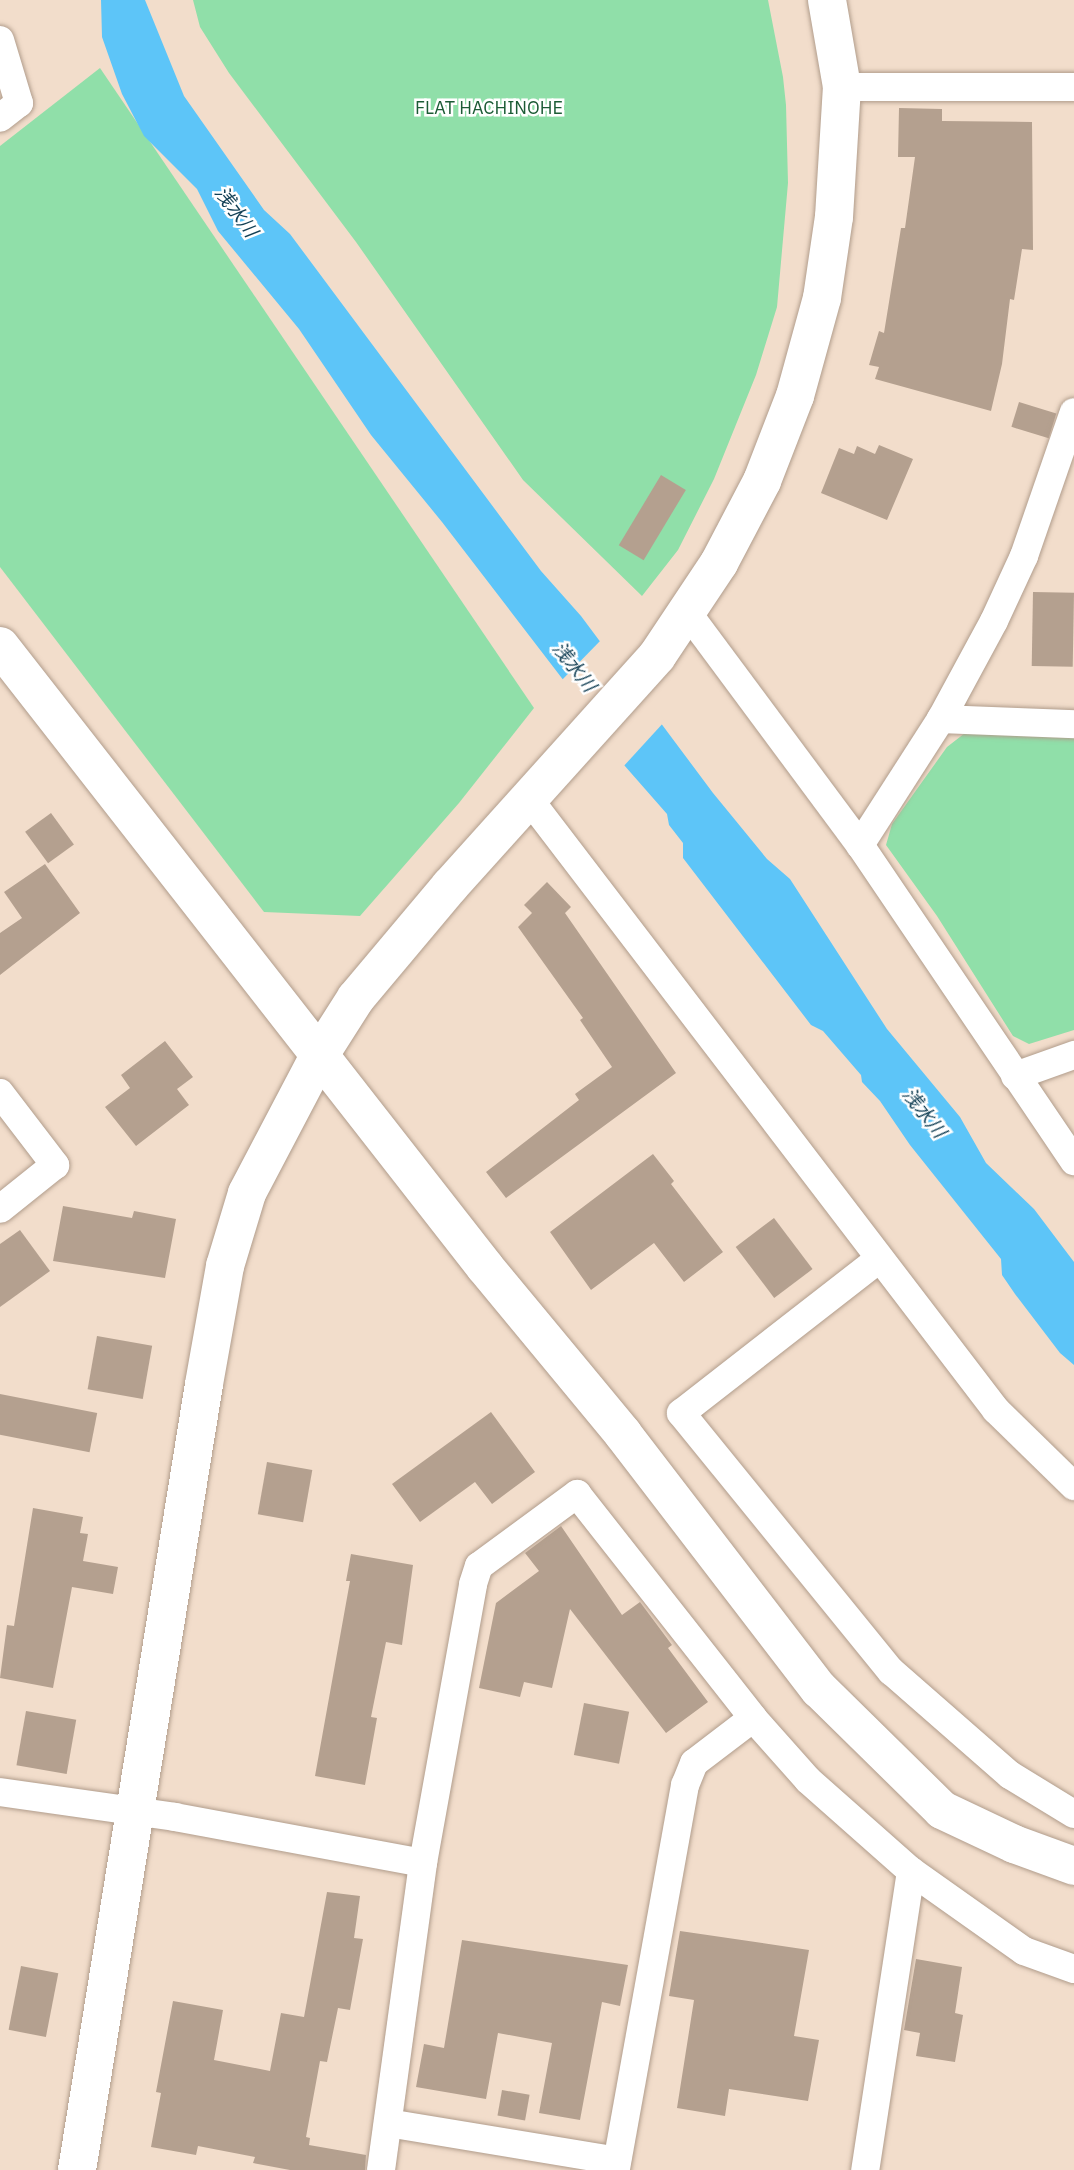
<!DOCTYPE html>
<html>
<head>
<meta charset="utf-8">
<style>
  body { margin:0 }
  #map { position:relative; width:1074px; height:2170px; overflow:hidden; background:#f2ddcb; font-family:"IBM Plex Sans","Noto Sans JP",sans-serif }
  div>[style] { position:absolute }
  .green>* { inset:0; background:#90dfa9 }
  .water>* { inset:0; background:#5dc5f8 }
  .pier>* { inset:0; background:#f2ddcb }
  .building>* { inset:0; background:#b4a08f; transform-origin:0 0 }
  .roads { filter:drop-shadow(0 0 2px #b19d8c) drop-shadow(0 0 2px #b19d8c) }
  .street>* { height:28px; margin:-14px; padding:0 14px; transform-origin:14px; border-radius:14px; background:#fff }
  .secondary>* { height:38px; margin:-19px; padding:0 19px; transform-origin:19px; border-radius:19px; background:#fff }
  span { translate:-50% -50%; white-space:nowrap; text-align:center; line-height:1.15; -webkit-text-stroke:5px #fff; paint-order:stroke }
  .park-label { font-size:18px; color:#1b5b35 }
  .water-label { font-size:19px; color:#123f54; font-style:italic }
</style>
</head>
<body>
<div id="map">
  <div class="green">
    <i style="clip-path:polygon(193px 0,768px 0,783px 77px,786px 105px,788px 183px,777px 307px,756px 375px,714px 479px,678px 550px,642px 596px,523px 480px,356px 242px,229px 73px,200px 27px)"></i>
    <i style="clip-path:polygon(100px 68px,534px 708px,459px 803px,360px 916px,264px 912px,0 567px,0 146px)"></i>
    <i style="clip-path:polygon(965px 733px,1074px 737px,1074px 1030px,1029px 1044px,1013px 1036px,937px 916px,886px 845px,892px 824px,947px 747px)"></i>
  </div>
  <div class="water">
    <i style="clip-path:polygon(101px 0,145px 0,184px 96px,264px 210px,290px 234px,494px 508px,541px 571px,581px 616px,713px 793px,767px 859px,790px 879px,887px 1029px,960px 1117px,986px 1163px,1034px 1209px,1074px 1262px,1074px 1365px,1060px 1353px,1015px 1294px,1002px 1275px,1001px 1259px,910px 1145px,880px 1101px,862px 1082px,861px 1075px,823px 1031px,811px 1025px,683px 858px,683px 843px,669px 825px,667px 814px,624px 765px,584px 707px,442px 522px,371px 435px,299px 329px,218px 231px,197px 189px,144px 136px,122px 94px,102px 37px)"></i>
  </div>
  <div class="pier">
    <i style="clip-path:polygon(602px 639px,665px 721px,622px 768px,560px 682px)"></i>
  </div>
  <div class="building">
    <i style="clip-path:polygon(899px 108px,942px 109px,942px 121px,1032px 122px,1033px 250px,1022px 249px,1014px 300px,1010px 299px,1002px 364px,991px 411px,875px 379px,879px 367px,869px 365px,879px 331px,884px 333px,901px 228px,905px 228px,915px 157px,898px 157px)"></i>
    <i style="left:1019px;top:402px;width:39px;height:26px;rotate:17deg"></i>
    <i style="clip-path:polygon(879px 445px,913px 459px,887px 520px,821px 493px,839px 448px,854px 454px,857px 446px,875px 454px)"></i>
    <i style="left:661px;top:475px;width:29px;height:82px;rotate:31deg"></i>
    <i style="left:1033px;top:592px;width:41px;height:74px;rotate:1deg"></i>
    <i style="left:51px;top:813px;width:39px;height:32px;rotate:54deg"></i>
    <i style="clip-path:polygon(45px 864px,80px 913px,0 975px,0 933px,22px 918px,4px 892px)"></i>
    <i style="clip-path:polygon(547px 882px,571px 907px,565px 913px,676px 1073px,506px 1198px,486px 1172px,579px 1100px,575px 1094px,612px 1067px,580px 1020px,583px 1018px,518px 927px,532px 913px,524px 905px)"></i>
    <i style="clip-path:polygon(165px 1041px,193px 1077px,177px 1089px,189px 1105px,136px 1146px,105px 1107px,130px 1088px,121px 1075px)"></i>
    <i style="clip-path:polygon(653px 1154px,674px 1181px,671px 1184px,723px 1252px,684px 1282px,654px 1243px,591px 1290px,550px 1232px)"></i>
    <i style="clip-path:polygon(63px 1206px,132px 1218px,134px 1211px,176px 1219px,165px 1278px,53px 1261px)"></i>
    <i style="left:774px;top:1218px;width:64px;height:48px;rotate:53deg"></i>
    <i style="clip-path:polygon(20px 1230px,50px 1271px,0 1307px,0 1244px)"></i>
    <i style="left:97px;top:1336px;width:56px;height:54px;rotate:10deg"></i>
    <i style="left:0;top:1394px;width:99px;height:40px;rotate:11deg"></i>
    <i style="clip-path:polygon(491px 1412px,535px 1472px,492px 1504px,475px 1482px,420px 1522px,392px 1484px)"></i>
    <i style="left:267px;top:1462px;width:46px;height:53px;rotate:10deg"></i>
    <i style="clip-path:polygon(33px 1508px,83px 1517px,80px 1533px,88px 1534px,83px 1561px,118px 1567px,113px 1594px,72px 1587px,53px 1688px,0 1678px,7px 1625px,14px 1626px)"></i>
    <i style="clip-path:polygon(561px 1526px,622px 1615px,640px 1602px,672px 1645px,668px 1648px,708px 1702px,666px 1733px,570px 1609px,552px 1688px,524px 1682px,520px 1697px,479px 1688px,496px 1603px,539px 1571px,525px 1553px)"></i>
    <i style="clip-path:polygon(351px 1554px,413px 1565px,402px 1645px,386px 1642px,371px 1717px,377px 1718px,365px 1785px,315px 1776px,350px 1581px,346px 1581px)"></i>
    <i style="left:584px;top:1703px;width:46px;height:53px;rotate:11deg"></i>
    <i style="left:26px;top:1711px;width:51px;height:55px;rotate:10deg"></i>
    <i style="clip-path:polygon(327px 1892px,360px 1896px,354px 1938px,363px 1939px,350px 2010px,338px 2008px,327px 2062px,320px 2061px,306px 2137px,310px 2138px,309px 2145px,366px 2155px,365px 2170px,290px 2170px,253px 2163px,255px 2157px,198px 2146px,196px 2155px,151px 2147px,161px 2093px,156px 2092px,173px 2001px,223px 2010px,214px 2060px,270px 2071px,281px 2013px,304px 2017px)"></i>
    <i style="clip-path:polygon(680px 1931px,809px 1950px,794px 2036px,819px 2040px,808px 2101px,729px 2089px,725px 2116px,677px 2108px,694px 2000px,669px 1996px)"></i>
    <i style="clip-path:polygon(462px 1940px,628px 1965px,620px 2006px,602px 2002px,580px 2120px,539px 2113px,552px 2043px,498px 2033px,486px 2099px,416px 2087px,424px 2044px,444px 2048px)"></i>
    <i style="clip-path:polygon(916px 1959px,962px 1967px,955px 2013px,963px 2015px,955px 2062px,916px 2056px,920px 2033px,904px 2030px)"></i>
    <i style="left:21px;top:1966px;width:38px;height:65px;rotate:11deg"></i>
    <i style="left:502px;top:2090px;width:28px;height:26px;rotate:10deg"></i>
  </div>
  <div class="roads">
    <div class="street">
      <i style="left:0;top:40px;width:66px;rotate:73.2deg"></i>
      <i style="left:19px;top:103px;width:24px;rotate:142deg"></i>
      <i style="left:842px;top:87px;width:232px"></i>
      <i style="left:687px;top:612px;width:290px;rotate:53.4deg"></i>
      <i style="left:860px;top:845px;width:382px;rotate:55.9deg"></i>
      <i style="left:941px;top:719px;width:133px;rotate:2.2deg"></i>
      <i style="left:529px;top:799px;width:769px;rotate:52.61deg"></i>
      <i style="left:996px;top:1410px;width:109px;rotate:44.3deg"></i>
      <i style="left:860px;top:845px;width:150px;rotate:-57.3deg"></i>
      <i style="left:941px;top:719px;width:111px;rotate:-61.6deg"></i>
      <i style="left:994px;top:621px;width:72px;rotate:-65.2deg"></i>
      <i style="left:1024px;top:556px;width:152px;rotate:-70.9deg"></i>
      <i style="left:1015px;top:1076px;width:63px;rotate:-19.6deg"></i>
      <i style="left:0;top:1093px;width:91px;rotate:52.6deg"></i>
      <i style="left:55px;top:1165px;width:70px;rotate:141.3deg"></i>
      <i style="left:879px;top:1259px;width:251px;rotate:142.1deg"></i>
      <i style="left:681px;top:1413px;width:333px;rotate:50.9deg"></i>
      <i style="left:891px;top:1671px;width:158px;rotate:41.2deg"></i>
      <i style="left:1010px;top:1775px;width:75px;rotate:31.4deg"></i>
      <i style="left:753px;top:1718px;width:83px;rotate:48.4deg"></i>
      <i style="left:808px;top:1780px;width:137px;rotate:41.5deg"></i>
      <i style="left:911px;top:1871px;width:303px;rotate:98.7deg"></i>
      <i style="left:0;top:1792px;width:177px;rotate:8.1deg"></i>
      <i style="left:175px;top:1817px;width:252px;rotate:10.5deg"></i>
      <i style="left:911px;top:1871px;width:138px;rotate:35.3deg"></i>
      <i style="left:1024px;top:1951px;width:53px;rotate:19.8deg"></i>
      <i style="left:388px;top:2123px;width:232px;rotate:9.4deg"></i>
      <i style="left:381px;top:2170px;width:310px;rotate:-82.2deg"></i>
      <i style="left:423px;top:1863px;width:283px;rotate:-79.8deg"></i>
      <i style="left:473px;top:1584px;width:19px;rotate:-72deg"></i>
      <i style="left:479px;top:1566px;width:122px;rotate:-36.3deg"></i>
      <i style="left:577px;top:1494px;width:285px;rotate:51.8deg"></i>
      <i style="left:753px;top:1718px;width:74px;rotate:142.7deg"></i>
      <i style="left:694px;top:1763px;width:24px;rotate:112deg"></i>
      <i style="left:685px;top:1785px;width:391px;rotate:100.2deg"></i>
    </div>
    <div class="secondary">
      <i style="left:0;top:646px;width:788px;rotate:52.01deg"></i>
      <i style="left:485px;top:1267px;width:217px;rotate:50.4deg"></i>
      <i style="left:623px;top:1434px;width:322px;rotate:52.5deg"></i>
      <i style="left:819px;top:1689px;width:173px;rotate:44.5deg"></i>
      <i style="left:942px;top:1810px;width:80px;rotate:25.3deg"></i>
      <i style="left:1014px;top:1844px;width:64px;rotate:20.1deg"></i>
      <i style="left:77px;top:2170px;width:796px;rotate:-80.82deg"></i>
      <i style="left:204px;top:1384px;width:120px;rotate:-79.9deg"></i>
      <i style="left:225px;top:1266px;width:76px;rotate:-73.2deg"></i>
      <i style="left:247px;top:1193px;width:155px;rotate:-62.3deg"></i>
      <i style="left:319px;top:1056px;width:69px;rotate:-57.5deg"></i>
      <i style="left:356px;top:998px;width:146px;rotate:-50deg"></i>
      <i style="left:450px;top:886px;width:309px;rotate:-48deg"></i>
      <i style="left:657px;top:656px;width:112px;rotate:-56.3deg"></i>
      <i style="left:719px;top:563px;width:93px;rotate:-62.3deg"></i>
      <i style="left:762px;top:481px;width:91px;rotate:-68.8deg"></i>
      <i style="left:795px;top:396px;width:102px;rotate:-74.6deg"></i>
      <i style="left:822px;top:298px;width:82px;rotate:-81.6deg"></i>
      <i style="left:834px;top:217px;width:130px;rotate:-86.5deg"></i>
      <i style="left:842px;top:87px;width:88px;rotate:-99.8deg"></i>
    </div>
  </div>
  <div class="park-label">
    <span style="left:489px;top:108px">FLAT HACHINOHE</span>
  </div>
  <div class="water-label">
    <span style="left:236px;top:212px;rotate:54deg">浅水川</span>
    <span style="left:574px;top:667px;rotate:52deg">浅水川</span>
    <span style="left:924px;top:1113px;rotate:52deg">浅水川</span>
  </div>
</div>
</body>
</html>
